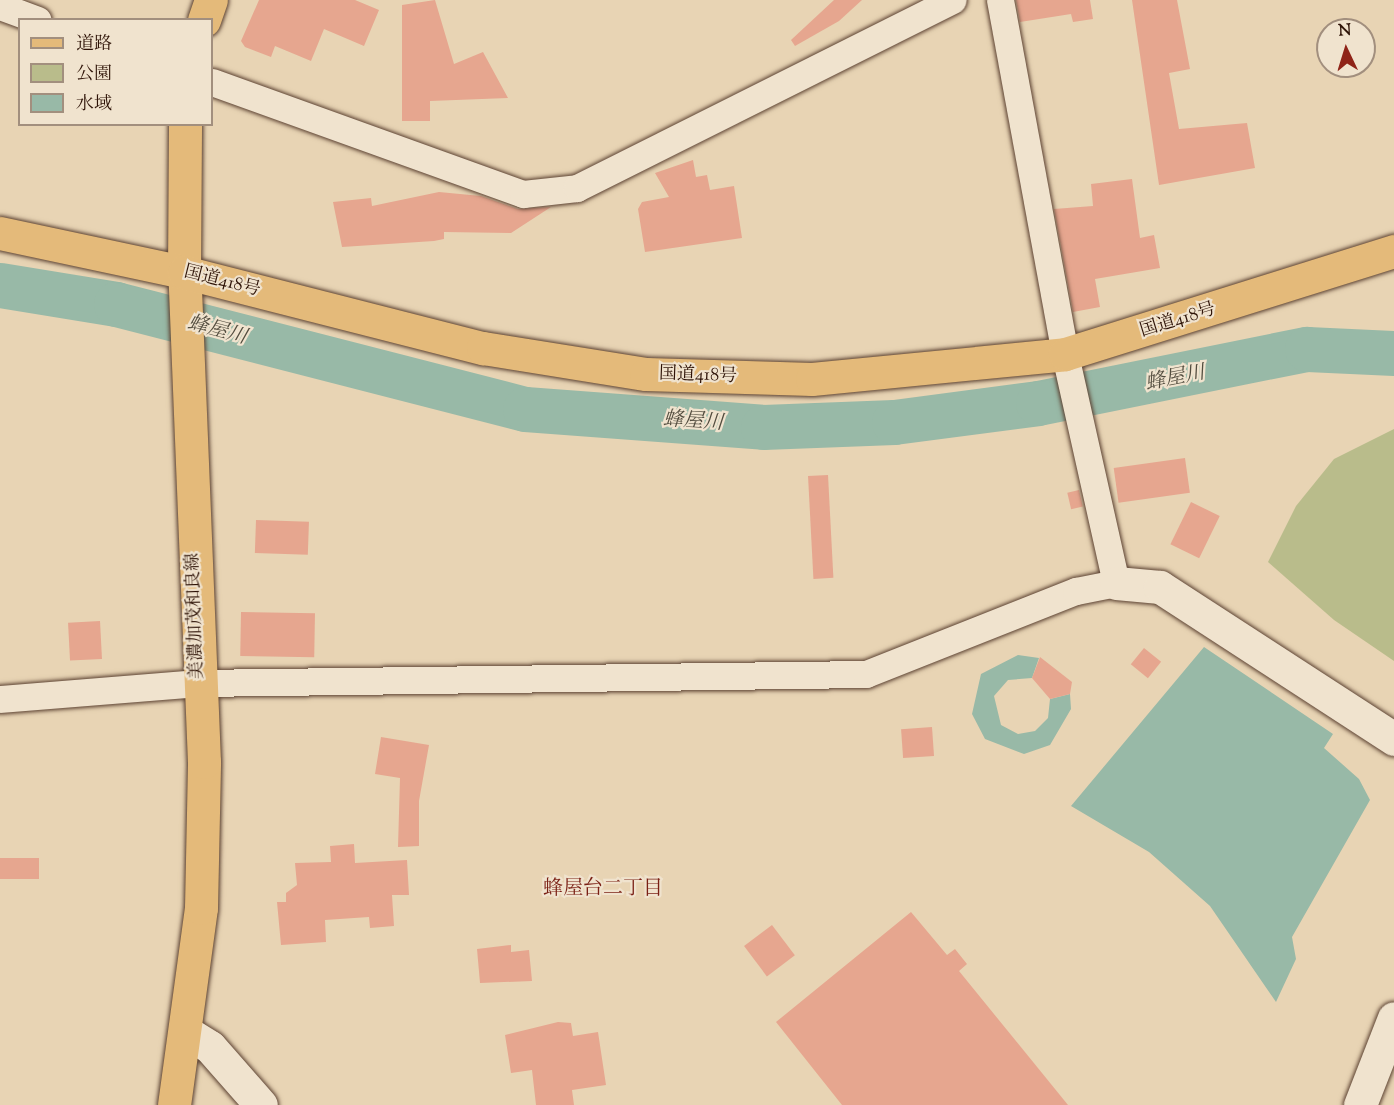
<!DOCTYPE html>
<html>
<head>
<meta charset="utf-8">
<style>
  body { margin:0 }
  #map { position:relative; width:1394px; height:1105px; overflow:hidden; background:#e8d4b4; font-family:"Sorts Mill Goudy","Noto Serif JP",serif }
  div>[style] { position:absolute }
  .green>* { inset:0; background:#b9bc8b }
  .water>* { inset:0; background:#98b9a7 }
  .river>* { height:45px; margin:-22.5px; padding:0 22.5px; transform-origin:22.5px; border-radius:22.5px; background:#98b9a7 }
  .building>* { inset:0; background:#e6a68f; transform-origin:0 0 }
  .roads { filter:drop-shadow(0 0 2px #5c4232) drop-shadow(0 0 2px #5c4232) }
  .minor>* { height:27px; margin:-13.5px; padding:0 13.5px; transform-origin:13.5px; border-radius:13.5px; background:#f0e3ce }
  .tertiary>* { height:33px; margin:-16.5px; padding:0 16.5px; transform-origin:16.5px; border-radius:16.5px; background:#f0e3ce }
  .primary>* { height:33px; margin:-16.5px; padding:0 16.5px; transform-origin:16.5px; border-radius:16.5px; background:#e4ba7a }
  .trunk>* { height:33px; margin:-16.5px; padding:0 16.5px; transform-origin:16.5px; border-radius:16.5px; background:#e4ba7a }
  span { translate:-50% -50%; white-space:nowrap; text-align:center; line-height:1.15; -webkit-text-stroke:4.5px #f0e3ce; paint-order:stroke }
  .street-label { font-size:18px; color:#2d1206 }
  .water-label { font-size:20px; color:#524c3e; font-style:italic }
  .neighbourhood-label { font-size:20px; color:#7a1f14 }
  .legend { position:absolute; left:18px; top:18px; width:195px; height:108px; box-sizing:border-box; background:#f0e3ce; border:2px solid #a28f7e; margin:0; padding:8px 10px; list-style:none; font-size:18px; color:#2d1206 }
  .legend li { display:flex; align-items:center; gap:12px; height:30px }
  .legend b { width:30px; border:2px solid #a28f7e }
  .north { position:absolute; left:1316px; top:18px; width:60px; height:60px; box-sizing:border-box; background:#f0e3ce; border:2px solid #a28f7e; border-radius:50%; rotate:356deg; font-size:16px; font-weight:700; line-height:24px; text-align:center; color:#2d1206 }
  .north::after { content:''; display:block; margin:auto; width:21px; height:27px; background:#8f2418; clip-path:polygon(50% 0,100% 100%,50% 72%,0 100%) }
</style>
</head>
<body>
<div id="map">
  <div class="green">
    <i style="clip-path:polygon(1394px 429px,1394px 661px,1334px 620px,1268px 562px,1296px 506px,1334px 459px)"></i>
  </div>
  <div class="water">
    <i style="clip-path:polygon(1204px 647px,1333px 734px,1324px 748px,1359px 779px,1370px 800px,1292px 937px,1296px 959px,1276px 1002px,1210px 906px,1149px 852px,1071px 806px)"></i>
    <i style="clip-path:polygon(1018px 655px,1039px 658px,1032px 678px,1008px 680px,994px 696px,1001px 725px,1018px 734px,1035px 731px,1048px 718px,1050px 699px,1070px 694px,1071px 709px,1050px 745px,1024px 754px,985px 739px,972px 714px,981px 674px)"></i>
  </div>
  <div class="river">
    <i style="left:0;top:285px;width:118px;rotate:9.3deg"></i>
    <i style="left:116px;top:304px;width:422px;rotate:14.4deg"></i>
    <i style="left:525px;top:409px;width:239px;rotate:4.3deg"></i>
    <i style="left:763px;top:427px;width:131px;rotate:-2.2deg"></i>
    <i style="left:894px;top:422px;width:145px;rotate:-7.5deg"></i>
    <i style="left:1038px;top:403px;width:274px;rotate:-11.4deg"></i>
    <i style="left:1307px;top:349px;width:87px;rotate:2.6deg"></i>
  </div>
  <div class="building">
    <i style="clip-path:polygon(259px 0,355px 0,379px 10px,364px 46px,324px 29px,311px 61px,275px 46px,271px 57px,245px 47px,241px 41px)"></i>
    <i style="clip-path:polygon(435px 0,454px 64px,483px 52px,508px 98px,430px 101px,430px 121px,402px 121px,402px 5px)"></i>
    <i style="clip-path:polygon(834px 0,862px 0,839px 21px,795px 46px,791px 40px)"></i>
    <i style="clip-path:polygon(1016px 0,1090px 0,1093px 19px,1073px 22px,1071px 14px,1020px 22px)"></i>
    <i style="clip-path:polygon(1132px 0,1177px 0,1190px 69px,1169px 73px,1179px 129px,1247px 123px,1255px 168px,1159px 185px)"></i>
    <i style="clip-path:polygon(693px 160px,696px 177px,707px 175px,710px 190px,734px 186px,742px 238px,645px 252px,638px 209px,642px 202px,669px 197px,655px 173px)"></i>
    <i style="clip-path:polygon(1132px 179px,1140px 238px,1154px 235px,1160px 268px,1095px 279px,1100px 307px,1073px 312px,1054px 209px,1093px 206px,1091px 184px)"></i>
    <i style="clip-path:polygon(439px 192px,481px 196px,518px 209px,551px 207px,511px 233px,444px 232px,444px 239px,434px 241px,342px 247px,333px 202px,371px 198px,372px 206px)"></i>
    <i style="left:1185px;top:458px;width:35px;height:72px;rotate:82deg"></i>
    <i style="left:828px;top:475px;width:103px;height:20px;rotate:87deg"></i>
    <i style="left:1079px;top:490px;width:17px;height:12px;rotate:77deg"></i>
    <i style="left:1191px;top:502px;width:32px;height:47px;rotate:26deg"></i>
    <i style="left:256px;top:520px;width:53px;height:33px;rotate:2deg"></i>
    <i style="left:241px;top:612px;width:74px;height:44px;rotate:1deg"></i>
    <i style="left:100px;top:621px;width:38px;height:32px;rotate:87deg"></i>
    <i style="left:1144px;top:648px;width:22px;height:21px;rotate:39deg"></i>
    <i style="clip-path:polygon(1040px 657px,1072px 682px,1070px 694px,1050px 699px,1032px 678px)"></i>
    <i style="left:932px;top:727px;width:29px;height:31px;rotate:86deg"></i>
    <i style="clip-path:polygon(381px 737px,429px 745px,419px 801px,419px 846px,398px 847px,400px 778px,375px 774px)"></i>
    <i style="clip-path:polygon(354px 844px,355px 863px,407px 860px,409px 895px,392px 895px,394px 926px,370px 928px,369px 917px,325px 920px,326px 942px,281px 945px,277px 902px,286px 902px,286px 893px,297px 885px,295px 863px,331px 862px,330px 846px)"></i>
    <i style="left:39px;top:858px;width:21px;height:39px;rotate:90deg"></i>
    <i style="clip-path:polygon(911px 912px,947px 955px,955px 949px,967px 964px,959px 971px,1068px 1105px,842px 1105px,776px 1022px)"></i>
    <i style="left:772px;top:925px;width:38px;height:35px;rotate:53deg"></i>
    <i style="clip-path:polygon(511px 945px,511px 952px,529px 950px,532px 981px,480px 983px,477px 949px)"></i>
    <i style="clip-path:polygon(558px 1022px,571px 1023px,573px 1036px,598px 1032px,606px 1085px,572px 1090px,574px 1105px,536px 1105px,532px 1070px,511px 1073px,505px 1035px)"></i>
  </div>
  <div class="roads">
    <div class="minor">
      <i style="left:0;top:6px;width:40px;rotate:20.2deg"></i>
      <i style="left:212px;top:82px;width:331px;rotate:19.8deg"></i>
      <i style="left:523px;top:194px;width:54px;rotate:-6.3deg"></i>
      <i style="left:577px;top:188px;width:420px;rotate:-26.6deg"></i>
      <i style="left:0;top:699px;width:198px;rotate:-4.6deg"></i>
      <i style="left:197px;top:683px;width:669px;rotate:-0.77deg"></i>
      <i style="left:866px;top:674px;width:226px;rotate:-21.6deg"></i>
      <i style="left:1076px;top:591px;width:41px;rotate:-11.3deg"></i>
      <i style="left:1116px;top:583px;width:235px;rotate:-102.6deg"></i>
      <i style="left:1065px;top:354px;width:360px;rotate:-100.4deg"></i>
    </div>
    <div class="tertiary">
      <i style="left:1116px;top:583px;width:44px;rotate:5.2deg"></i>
      <i style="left:1160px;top:587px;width:279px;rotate:33deg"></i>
      <i style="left:186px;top:1032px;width:28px;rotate:32deg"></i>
      <i style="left:210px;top:1047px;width:77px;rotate:48.7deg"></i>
      <i style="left:1360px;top:1105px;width:93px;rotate:-68.7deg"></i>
    </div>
    <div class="primary">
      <i style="left:204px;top:20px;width:21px;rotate:-71deg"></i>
      <i style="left:174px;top:1105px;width:199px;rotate:-82.2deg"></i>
      <i style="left:201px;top:908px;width:146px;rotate:-88.8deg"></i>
      <i style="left:204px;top:762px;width:490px;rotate:-92.3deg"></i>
      <i style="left:184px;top:272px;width:148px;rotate:-89.6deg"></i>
    </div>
    <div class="trunk">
      <i style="left:0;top:233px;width:188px;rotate:12deg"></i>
      <i style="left:184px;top:272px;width:309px;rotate:14.3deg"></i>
      <i style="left:483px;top:348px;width:165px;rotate:9.1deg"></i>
      <i style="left:646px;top:374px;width:166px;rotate:1.7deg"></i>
      <i style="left:812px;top:379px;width:254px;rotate:-5.6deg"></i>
      <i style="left:1065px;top:354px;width:345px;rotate:-17.4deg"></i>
    </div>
  </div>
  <div class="street-label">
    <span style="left:222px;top:282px;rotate:14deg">国道418号</span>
    <span style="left:1178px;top:321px;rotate:-17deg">国道418号</span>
    <span style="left:698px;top:376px;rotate:2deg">国道418号</span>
    <span style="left:196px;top:616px;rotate:-92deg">美濃加茂和良線</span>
  </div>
  <div class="water-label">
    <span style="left:217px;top:331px;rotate:15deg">蜂屋川</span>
    <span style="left:1175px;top:379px;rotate:-11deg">蜂屋川</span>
    <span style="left:693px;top:422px;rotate:4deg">蜂屋川</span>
  </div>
  <div class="neighbourhood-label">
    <span style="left:603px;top:889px">蜂屋台二丁目</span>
  </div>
  <ul class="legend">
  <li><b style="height:8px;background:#e4ba7a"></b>道路</li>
  <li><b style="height:16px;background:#b9bc8b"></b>公園</li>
  <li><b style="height:16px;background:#98b9a7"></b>水域</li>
  </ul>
  <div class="north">N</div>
</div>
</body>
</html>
